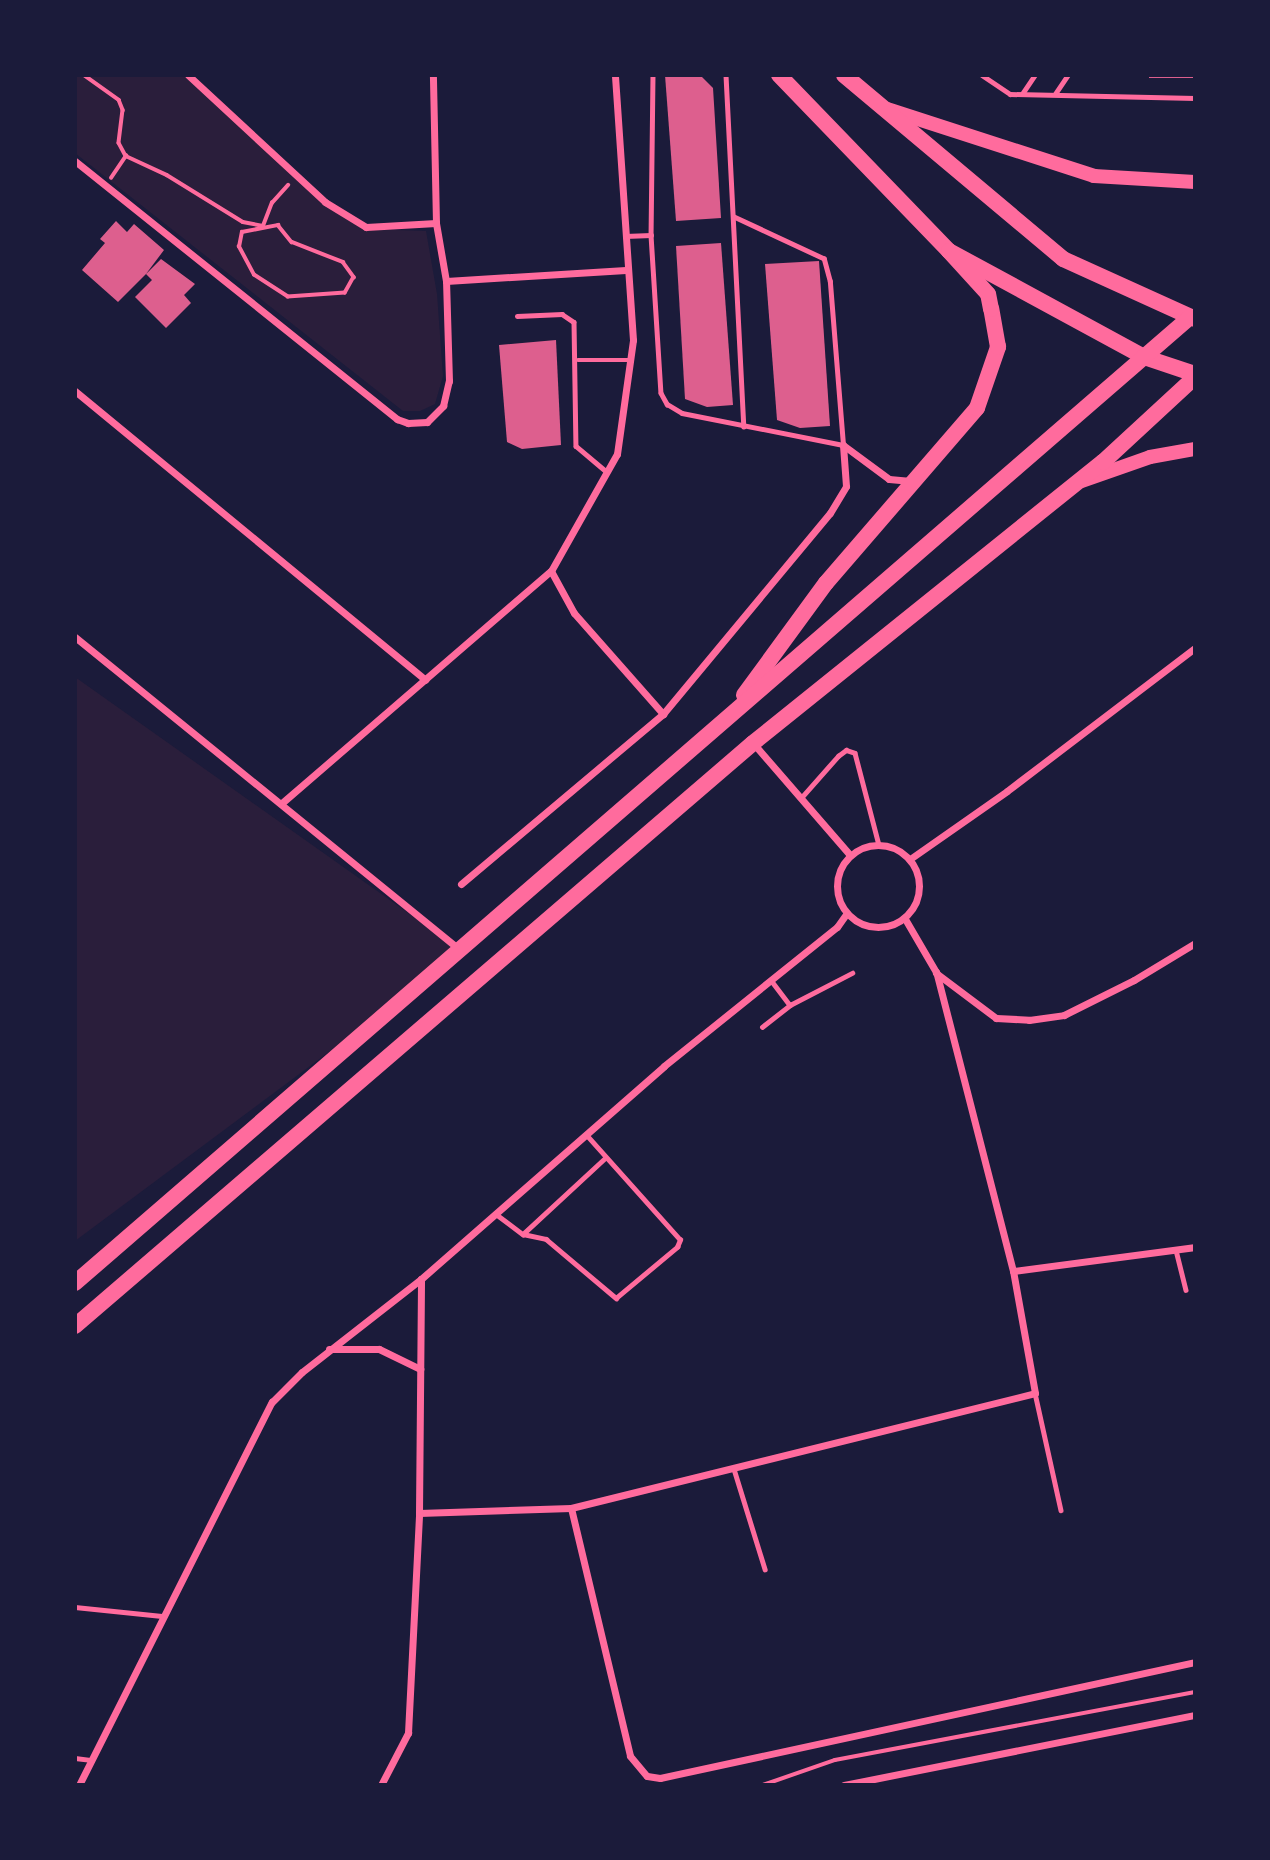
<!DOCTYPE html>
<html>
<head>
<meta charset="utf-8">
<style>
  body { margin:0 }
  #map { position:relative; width:1270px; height:1860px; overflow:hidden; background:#1b1b3a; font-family:Figtree,sans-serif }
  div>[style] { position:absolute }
  .green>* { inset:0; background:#2a1e3b }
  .building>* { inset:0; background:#dd5f8e; transform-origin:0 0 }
  .path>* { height:3.5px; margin:-1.75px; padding:0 1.75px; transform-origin:1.75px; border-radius:1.75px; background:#ff6b9d }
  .service>* { height:4.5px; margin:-2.25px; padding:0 2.25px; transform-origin:2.25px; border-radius:2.25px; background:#ff6b9d }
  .minor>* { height:7px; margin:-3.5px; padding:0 3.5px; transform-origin:3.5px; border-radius:3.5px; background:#ff6b9d }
  .minor>.ring { margin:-3.5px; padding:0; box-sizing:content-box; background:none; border:7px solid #ff6b9d; border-radius:50% }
  .primary>* { height:14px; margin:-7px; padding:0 7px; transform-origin:7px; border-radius:7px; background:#ff6b9d }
  .trunk>* { height:16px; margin:-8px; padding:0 8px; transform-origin:8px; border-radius:8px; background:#ff6b9d }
  span { translate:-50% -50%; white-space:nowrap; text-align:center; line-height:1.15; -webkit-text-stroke:7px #1b1b3a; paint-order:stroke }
  .frame { position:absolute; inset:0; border:77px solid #1b1b3a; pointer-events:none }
</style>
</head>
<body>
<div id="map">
  <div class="green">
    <i style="clip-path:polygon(75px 75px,183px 75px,296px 178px,365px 229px,426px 231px,437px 294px,443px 376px,435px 404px,420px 411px,403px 411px,75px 153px)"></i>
    <i style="clip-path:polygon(75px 677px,459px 949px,404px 996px,75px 1241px)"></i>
  </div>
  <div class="building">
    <i style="clip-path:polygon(665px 75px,700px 75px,713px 88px,721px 218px,676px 221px)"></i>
    <i style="left:1149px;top:75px;width:46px;height:3px"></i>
    <i style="clip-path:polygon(116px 221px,127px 232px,134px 224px,164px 250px,146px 274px,161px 259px,195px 284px,184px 295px,191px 303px,166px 328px,135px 297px,152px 280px,146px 274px,118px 302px,82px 270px,105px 243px,100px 239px)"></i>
    <i style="clip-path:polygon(721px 243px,733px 405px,707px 407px,685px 399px,676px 246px)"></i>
    <i style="clip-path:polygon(819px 261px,830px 426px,800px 428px,777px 420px,765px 264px)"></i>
    <i style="clip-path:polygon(556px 340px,561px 445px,522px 449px,507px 442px,499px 345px)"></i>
  </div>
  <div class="path">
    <i style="left:84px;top:75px;width:43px;rotate:35.5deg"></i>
    <i style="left:119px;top:100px;width:11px;rotate:68deg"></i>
    <i style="left:123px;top:110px;width:33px;rotate:97deg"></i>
    <i style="left:119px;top:143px;width:15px;rotate:62deg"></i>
    <i style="left:126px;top:156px;width:45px;rotate:24.9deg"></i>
    <i style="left:167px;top:175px;width:89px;rotate:31.7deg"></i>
    <i style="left:243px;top:222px;width:20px;rotate:11deg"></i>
    <i style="left:263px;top:226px;width:25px;rotate:-69deg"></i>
    <i style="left:272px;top:203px;width:24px;rotate:-48deg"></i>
    <i style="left:111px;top:178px;width:27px;rotate:-56deg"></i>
    <i style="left:278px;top:225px;width:22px;rotate:51deg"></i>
    <i style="left:292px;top:242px;width:55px;rotate:21.4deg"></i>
    <i style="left:343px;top:262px;width:19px;rotate:54deg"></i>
    <i style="left:354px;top:277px;width:18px;rotate:119deg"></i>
    <i style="left:345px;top:293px;width:57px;rotate:176deg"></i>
    <i style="left:288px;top:297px;width:40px;rotate:-147.1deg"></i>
    <i style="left:254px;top:275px;width:32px;rotate:-118deg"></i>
    <i style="left:239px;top:247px;width:15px;rotate:-79deg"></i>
    <i style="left:242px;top:232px;width:37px;rotate:-11deg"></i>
    <i style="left:763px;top:1785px;width:76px;rotate:-19.1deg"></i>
    <i style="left:835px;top:1760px;width:366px;rotate:-10.7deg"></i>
  </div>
  <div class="service">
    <i style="left:653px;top:75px;width:160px;rotate:90.7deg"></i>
    <i style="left:651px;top:235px;width:158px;rotate:86.4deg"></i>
    <i style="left:661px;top:393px;width:13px;rotate:61deg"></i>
    <i style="left:667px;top:404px;width:17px;rotate:31deg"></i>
    <i style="left:682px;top:413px;width:164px;rotate:11.2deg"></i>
    <i style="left:843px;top:445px;width:164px;rotate:-94.6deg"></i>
    <i style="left:830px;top:282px;width:24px;rotate:-105deg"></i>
    <i style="left:824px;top:259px;width:99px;rotate:-155deg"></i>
    <i style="left:726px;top:75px;width:352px;rotate:87.1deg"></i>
    <i style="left:982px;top:75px;width:34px;rotate:34deg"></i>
    <i style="left:1010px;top:94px;width:185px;rotate:1.2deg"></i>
    <i style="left:1022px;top:94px;width:23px;rotate:-56deg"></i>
    <i style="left:1055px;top:94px;width:23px;rotate:-56deg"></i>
    <i style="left:625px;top:236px;width:26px;rotate:-2deg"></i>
    <i style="left:517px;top:316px;width:45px;rotate:-2.5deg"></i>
    <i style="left:562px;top:314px;width:14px;rotate:34deg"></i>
    <i style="left:574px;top:322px;width:124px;rotate:89.1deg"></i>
    <i style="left:576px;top:446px;width:40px;rotate:40deg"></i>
    <i style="left:578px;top:360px;width:51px"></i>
    <i style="left:801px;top:798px;width:56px;rotate:-48.6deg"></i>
    <i style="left:838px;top:756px;width:10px;rotate:-37deg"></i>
    <i style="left:846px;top:750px;width:9px;rotate:18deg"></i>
    <i style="left:855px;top:753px;width:95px;rotate:75.4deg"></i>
    <i style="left:771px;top:980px;width:31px;rotate:53deg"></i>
    <i style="left:762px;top:1027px;width:36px;rotate:-38deg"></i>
    <i style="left:790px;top:1005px;width:70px;rotate:-27.3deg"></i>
    <i style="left:496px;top:1214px;width:34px;rotate:37deg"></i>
    <i style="left:523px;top:1234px;width:24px;rotate:12deg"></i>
    <i style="left:546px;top:1239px;width:92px;rotate:40.1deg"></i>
    <i style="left:616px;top:1298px;width:80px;rotate:-39.9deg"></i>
    <i style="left:677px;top:1247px;width:8px;rotate:-67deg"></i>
    <i style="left:680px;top:1240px;width:141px;rotate:-131.8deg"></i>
    <i style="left:523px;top:1234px;width:112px;rotate:-42.8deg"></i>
    <i style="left:1176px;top:1250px;width:41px;rotate:76deg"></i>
    <i style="left:1035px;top:1393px;width:120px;rotate:77.5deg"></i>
    <i style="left:734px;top:1469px;width:105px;rotate:72.8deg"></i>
    <i style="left:75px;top:1607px;width:87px;rotate:5.9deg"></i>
    <i style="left:75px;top:1758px;width:17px;rotate:7deg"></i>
  </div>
  <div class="minor">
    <i style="left:188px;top:75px;width:187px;rotate:42.8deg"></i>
    <i style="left:325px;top:202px;width:48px;rotate:31.4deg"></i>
    <i style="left:366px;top:227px;width:70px;rotate:-3.3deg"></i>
    <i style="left:75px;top:161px;width:413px;rotate:38.7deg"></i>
    <i style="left:397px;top:419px;width:12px;rotate:20deg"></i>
    <i style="left:408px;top:423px;width:19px;rotate:-3deg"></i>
    <i style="left:427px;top:422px;width:23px;rotate:-45deg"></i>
    <i style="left:443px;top:406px;width:26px;rotate:-77deg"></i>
    <i style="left:449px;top:381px;width:100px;rotate:-91.7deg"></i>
    <i style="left:446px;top:281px;width:59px;rotate:-99.8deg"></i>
    <i style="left:436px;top:223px;width:148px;rotate:-91.2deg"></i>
    <i style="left:446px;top:281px;width:180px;rotate:-3.5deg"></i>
    <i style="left:75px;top:391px;width:454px;rotate:39.5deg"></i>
    <i style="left:843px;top:445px;width:57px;rotate:36.5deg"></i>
    <i style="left:889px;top:479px;width:22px;rotate:5deg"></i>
    <i style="left:551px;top:571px;width:48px;rotate:61.3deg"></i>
    <i style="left:574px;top:613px;width:135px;rotate:48.6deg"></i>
    <i style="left:75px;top:637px;width:495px;rotate:39.1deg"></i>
    <i style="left:753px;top:743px;width:148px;rotate:49.1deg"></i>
    <i style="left:283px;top:802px;width:354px;rotate:-40.8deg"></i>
    <i style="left:551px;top:571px;width:134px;rotate:-60.6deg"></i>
    <i style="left:617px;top:454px;width:115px;rotate:-82deg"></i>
    <i style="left:633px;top:340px;width:266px;rotate:-93.9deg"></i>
    <i class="ring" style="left:837px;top:845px;width:75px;height:75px"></i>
    <i style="left:910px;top:859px;width:118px;rotate:-35deg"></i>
    <i style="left:1007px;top:791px;width:236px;rotate:-37.3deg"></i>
    <i style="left:461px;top:884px;width:264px;rotate:-40.1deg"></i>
    <i style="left:663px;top:714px;width:261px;rotate:-50.3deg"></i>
    <i style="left:830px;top:513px;width:31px;rotate:-59deg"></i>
    <i style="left:846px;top:486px;width:41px;rotate:-94.2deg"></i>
    <i style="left:936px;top:973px;width:75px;rotate:36.9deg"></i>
    <i style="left:996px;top:1018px;width:33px;rotate:3deg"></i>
    <i style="left:1029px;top:1020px;width:35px;rotate:-8deg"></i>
    <i style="left:1064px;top:1015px;width:78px;rotate:-26.6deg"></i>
    <i style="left:1134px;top:980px;width:71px;rotate:-31.2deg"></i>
    <i style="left:1013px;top:1271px;width:184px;rotate:-7.5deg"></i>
    <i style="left:329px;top:1349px;width:50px"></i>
    <i style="left:379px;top:1349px;width:46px;rotate:26deg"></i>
    <i style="left:571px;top:1508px;width:255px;rotate:76.6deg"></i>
    <i style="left:630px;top:1756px;width:26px;rotate:50deg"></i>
    <i style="left:647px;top:1776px;width:13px;rotate:9deg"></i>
    <i style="left:660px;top:1778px;width:547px;rotate:-12.23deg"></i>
    <i style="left:419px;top:1513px;width:152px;rotate:-1.9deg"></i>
    <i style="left:571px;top:1508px;width:478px;rotate:-13.9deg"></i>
    <i style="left:1035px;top:1393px;width:124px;rotate:-100.2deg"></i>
    <i style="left:1013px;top:1271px;width:309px;rotate:-104.4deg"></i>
    <i style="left:936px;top:972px;width:61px;rotate:-120.3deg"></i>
    <i style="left:79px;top:1785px;width:429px;rotate:-63.3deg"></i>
    <i style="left:272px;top:1402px;width:42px;rotate:-45deg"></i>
    <i style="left:302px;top:1372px;width:151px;rotate:-38deg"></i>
    <i style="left:421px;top:1279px;width:323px;rotate:-41.2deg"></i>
    <i style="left:664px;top:1066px;width:222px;rotate:-38.8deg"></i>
    <i style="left:837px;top:927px;width:16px;rotate:-55deg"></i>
    <i style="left:381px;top:1785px;width:59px;rotate:-62.6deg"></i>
    <i style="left:408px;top:1733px;width:220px;rotate:-87.1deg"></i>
    <i style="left:419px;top:1513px;width:234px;rotate:-89.5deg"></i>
    <i style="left:844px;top:1785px;width:358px;rotate:-11.3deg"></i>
  </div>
  <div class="primary">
    <i style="left:887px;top:109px;width:218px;rotate:17.9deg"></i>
    <i style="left:1094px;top:176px;width:101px;rotate:3.4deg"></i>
    <i style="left:1082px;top:481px;width:72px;rotate:-19.4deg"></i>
    <i style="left:1150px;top:457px;width:46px;rotate:-10.1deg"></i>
  </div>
  <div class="trunk">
    <i style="left:779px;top:75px;width:245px;rotate:46deg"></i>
    <i style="left:949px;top:251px;width:222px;rotate:28.5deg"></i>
    <i style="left:1144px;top:357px;width:54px;rotate:18.4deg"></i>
    <i style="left:844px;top:75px;width:286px;rotate:40deg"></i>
    <i style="left:1063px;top:259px;width:145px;rotate:24.4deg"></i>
    <i style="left:744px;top:695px;width:139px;rotate:-53.8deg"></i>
    <i style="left:826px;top:583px;width:231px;rotate:-49.2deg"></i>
    <i style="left:977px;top:408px;width:65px;rotate:-71deg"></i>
    <i style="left:998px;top:347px;width:39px;rotate:-100deg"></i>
    <i style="left:991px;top:309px;width:15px;rotate:-101deg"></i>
    <i style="left:988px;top:294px;width:58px;rotate:-132.2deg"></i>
    <i style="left:75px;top:1283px;width:1475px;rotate:-40.9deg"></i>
    <i style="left:75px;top:1326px;width:894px;rotate:-40.69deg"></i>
    <i style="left:753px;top:743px;width:449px;rotate:-38.8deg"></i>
    <i style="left:1103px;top:462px;width:125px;rotate:-42.7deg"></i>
  </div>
  <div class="frame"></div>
</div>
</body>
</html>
